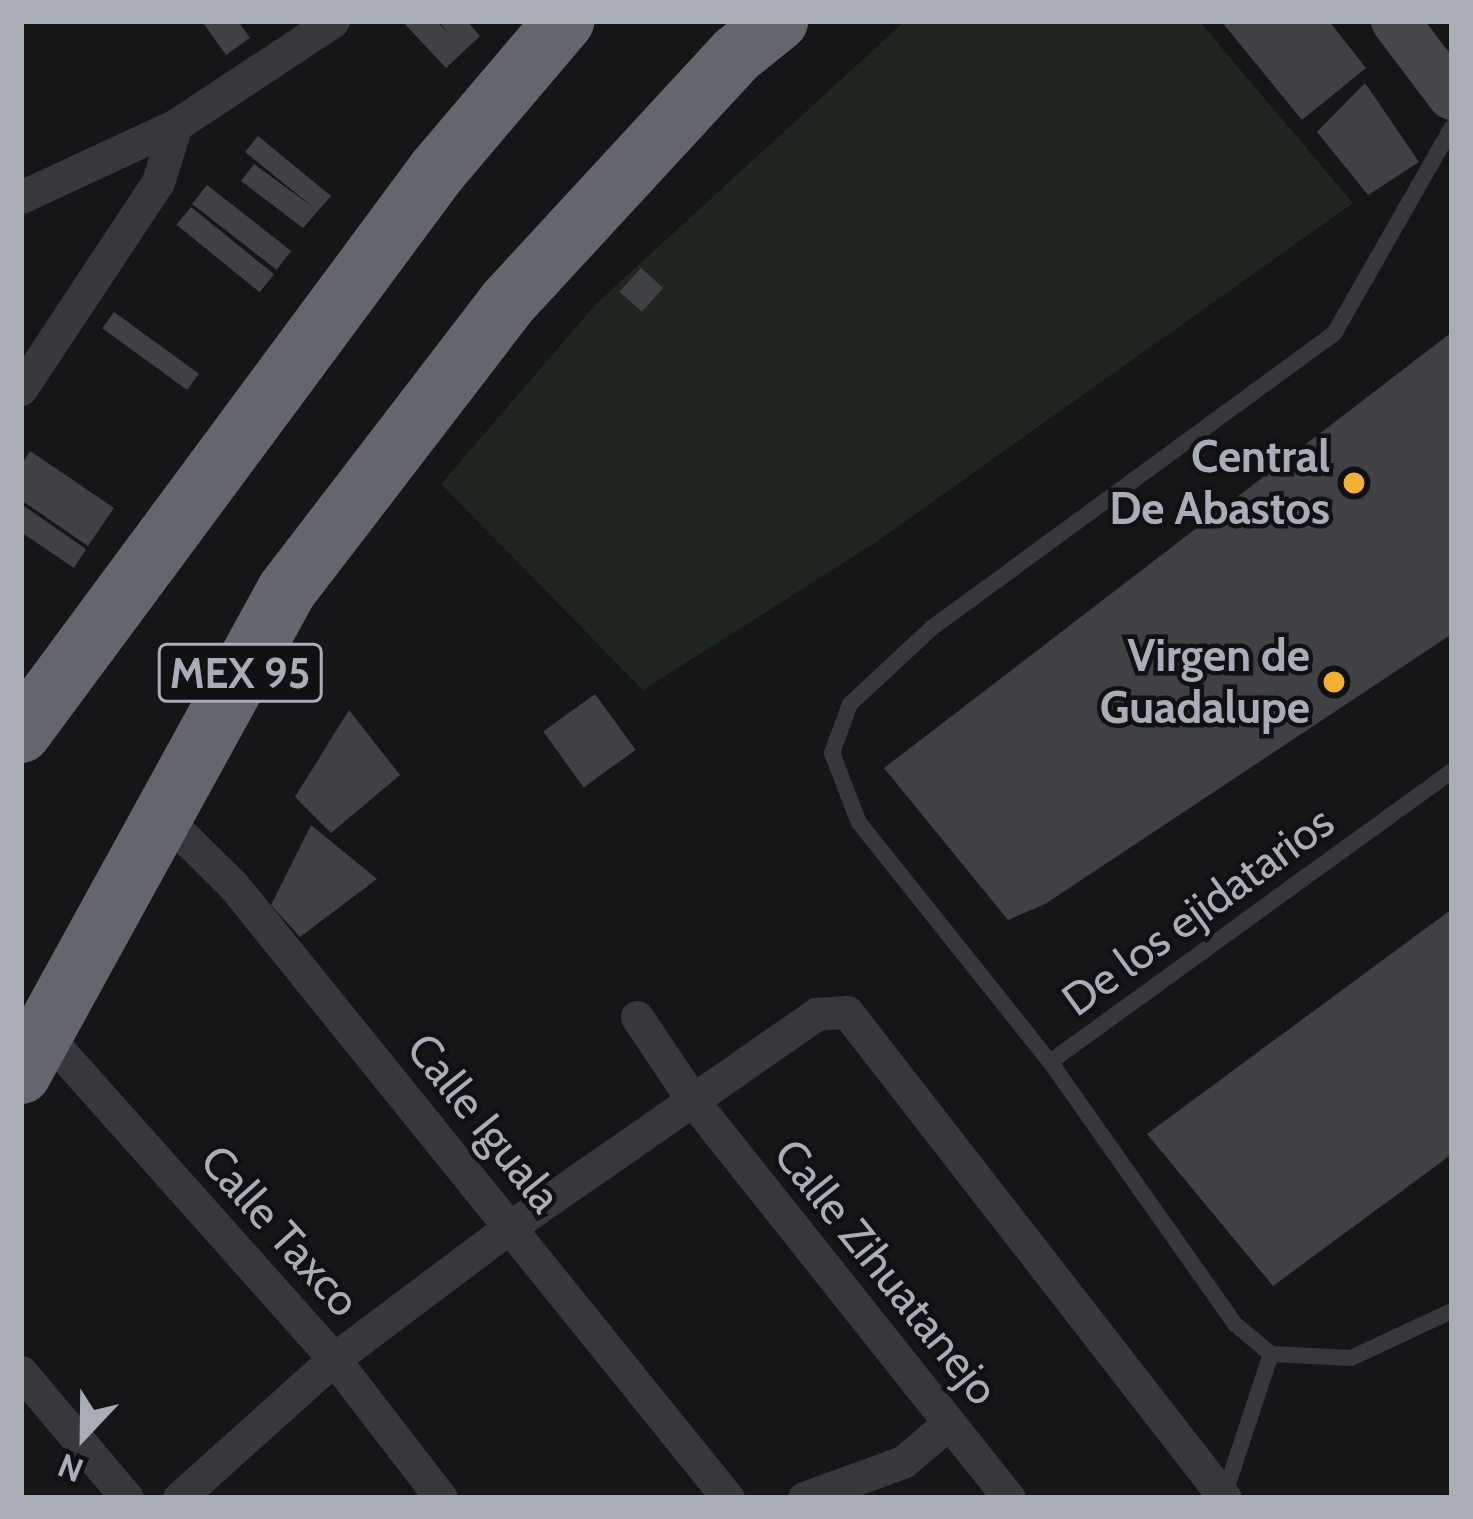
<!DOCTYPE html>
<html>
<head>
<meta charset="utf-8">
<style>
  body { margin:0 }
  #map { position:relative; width:1473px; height:1519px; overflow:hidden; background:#161618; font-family:Cabin,sans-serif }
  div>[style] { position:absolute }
  .green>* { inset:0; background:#1e261f }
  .building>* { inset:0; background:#404145; transform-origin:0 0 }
  .lane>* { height:16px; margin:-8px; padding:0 8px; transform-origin:8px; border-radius:8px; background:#37383d }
  .street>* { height:33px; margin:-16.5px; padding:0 16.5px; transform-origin:16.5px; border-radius:16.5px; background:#37383d }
  .secondary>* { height:48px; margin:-24px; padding:0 24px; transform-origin:24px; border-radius:24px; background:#45474d }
  .highway>* { height:60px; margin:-30px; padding:0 30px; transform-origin:30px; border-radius:30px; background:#63666e }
  .dots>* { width:33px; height:33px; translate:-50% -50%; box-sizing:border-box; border:6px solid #111113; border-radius:50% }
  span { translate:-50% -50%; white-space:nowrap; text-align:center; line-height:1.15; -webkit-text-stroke:9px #111113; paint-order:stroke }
  .shield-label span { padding:3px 9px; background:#111113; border:3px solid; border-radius:9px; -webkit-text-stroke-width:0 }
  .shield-label { font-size:42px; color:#a8adb8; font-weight:700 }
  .poi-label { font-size:45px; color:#a8adb8; font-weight:700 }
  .right { translate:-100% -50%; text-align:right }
  .street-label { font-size:45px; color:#a8adb8 }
  .frame { position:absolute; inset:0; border:24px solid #a8adb8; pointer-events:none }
  .north { position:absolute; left:24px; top:1375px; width:120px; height:120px; -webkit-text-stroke:9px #111113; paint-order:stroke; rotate:202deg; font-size:33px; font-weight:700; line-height:48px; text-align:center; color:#a8adb8 }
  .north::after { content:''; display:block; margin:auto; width:42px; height:54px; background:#a8adb8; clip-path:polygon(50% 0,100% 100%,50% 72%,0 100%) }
</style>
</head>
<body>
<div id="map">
  <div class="green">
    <i style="clip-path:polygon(905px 21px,1199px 21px,1353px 203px,876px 542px,643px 690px,441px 484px,597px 303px)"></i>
  </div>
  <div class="building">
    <i style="clip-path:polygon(202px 21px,238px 21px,250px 38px,226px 55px)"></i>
    <i style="clip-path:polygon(402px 21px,437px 21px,447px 33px,439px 21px,467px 21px,480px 36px,446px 68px)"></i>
    <i style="clip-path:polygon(1221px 21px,1329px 21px,1366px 68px,1302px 120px)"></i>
    <i style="clip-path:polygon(1365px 83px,1419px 162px,1368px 195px,1317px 132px)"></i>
    <i style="clip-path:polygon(258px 136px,331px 196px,303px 228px,241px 181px,254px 164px,314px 208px,245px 152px)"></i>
    <i style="left:207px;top:185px;width:107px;height:24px;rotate:38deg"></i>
    <i style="left:191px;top:207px;width:107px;height:23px;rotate:39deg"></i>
    <i style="left:641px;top:268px;width:30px;height:32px;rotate:42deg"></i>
    <i style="left:114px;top:312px;width:105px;height:20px;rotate:36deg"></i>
    <i style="clip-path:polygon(1452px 332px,1452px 634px,1045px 904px,1008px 920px,884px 768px)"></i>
    <i style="clip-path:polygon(30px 451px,114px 508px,88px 546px,21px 500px,21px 465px)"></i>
    <i style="clip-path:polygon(21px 504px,86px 549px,74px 568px,21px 532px)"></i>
    <i style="left:595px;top:694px;width:69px;height:64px;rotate:54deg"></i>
    <i style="clip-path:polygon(349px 710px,400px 775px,331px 833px,295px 797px)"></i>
    <i style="clip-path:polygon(311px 825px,377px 879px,300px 937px,271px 905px)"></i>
    <i style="clip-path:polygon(1452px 909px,1452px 1154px,1273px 1286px,1147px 1134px)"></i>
  </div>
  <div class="lane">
    <i style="left:1050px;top:1062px;width:496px;rotate:-35.9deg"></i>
    <i style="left:1271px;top:1354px;width:47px;rotate:-140.2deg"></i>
    <i style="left:1235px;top:1324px;width:321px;rotate:-125.2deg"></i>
    <i style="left:1050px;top:1062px;width:306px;rotate:-128.6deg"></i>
    <i style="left:859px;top:823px;width:75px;rotate:-111.1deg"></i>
    <i style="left:832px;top:753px;width:52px;rotate:-69.8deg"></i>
    <i style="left:850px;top:704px;width:113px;rotate:-42.9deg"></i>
    <i style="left:933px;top:627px;width:497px;rotate:-36.2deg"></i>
    <i style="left:1334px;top:334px;width:238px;rotate:-60.3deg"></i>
    <i style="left:1271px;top:1354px;width:80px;rotate:2.9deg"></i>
    <i style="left:1351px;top:1358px;width:111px;rotate:-25deg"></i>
    <i style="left:1224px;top:1496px;width:150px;rotate:-71.7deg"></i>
  </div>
  <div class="street">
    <i style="left:21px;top:197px;width:171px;rotate:-24.9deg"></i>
    <i style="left:176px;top:125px;width:188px;rotate:-33.5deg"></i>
    <i style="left:21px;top:389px;width:248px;rotate:-56.5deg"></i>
    <i style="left:158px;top:182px;width:60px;rotate:-72.5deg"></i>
    <i style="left:161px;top:814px;width:101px;rotate:44.6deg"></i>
    <i style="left:233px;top:885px;width:788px;rotate:51.08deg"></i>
    <i style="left:637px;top:1017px;width:102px;rotate:56.2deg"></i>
    <i style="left:694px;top:1102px;width:506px;rotate:51.5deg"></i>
    <i style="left:42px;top:1031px;width:439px;rotate:48.3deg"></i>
    <i style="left:334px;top:1359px;width:175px;rotate:52.4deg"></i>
    <i style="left:21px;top:1372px;width:165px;rotate:49.9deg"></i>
    <i style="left:179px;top:1498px;width:208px;rotate:-41.9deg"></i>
    <i style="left:334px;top:1359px;width:220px;rotate:-36.9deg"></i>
    <i style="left:510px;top:1227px;width:373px;rotate:-34.8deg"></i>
    <i style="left:816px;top:1014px;width:31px;rotate:-4deg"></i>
    <i style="left:847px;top:1012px;width:616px;rotate:52.13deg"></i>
    <i style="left:804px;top:1498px;width:105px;rotate:-20deg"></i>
    <i style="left:903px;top:1462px;width:60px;rotate:-40.3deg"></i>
  </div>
  <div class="secondary">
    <i style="left:1395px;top:21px;width:94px;rotate:52.8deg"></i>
  </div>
  <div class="highway">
    <i style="left:21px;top:733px;width:699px;rotate:-53.49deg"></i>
    <i style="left:437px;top:171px;width:197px;rotate:-49.7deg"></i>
    <i style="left:21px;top:1074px;width:552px;rotate:-61.21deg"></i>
    <i style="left:287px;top:590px;width:362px;rotate:-52.5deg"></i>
    <i style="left:507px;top:303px;width:339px;rotate:-47.3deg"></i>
    <i style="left:737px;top:54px;width:53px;rotate:-38.8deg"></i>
  </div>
  <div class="dots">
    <i style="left:1354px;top:483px;background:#f2b134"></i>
    <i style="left:1334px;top:682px;background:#f2b134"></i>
  </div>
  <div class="shield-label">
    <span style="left:240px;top:673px">MEX 95</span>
  </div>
  <div class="poi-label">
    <span class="right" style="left:1330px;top:483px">Central<br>De Abastos</span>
    <span class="right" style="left:1310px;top:682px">Virgen de<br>Guadalupe</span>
  </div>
  <div class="street-label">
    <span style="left:1198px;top:911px;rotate:-36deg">De los ejidatarios</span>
    <span style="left:484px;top:1123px;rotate:51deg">Calle Iguala</span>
    <span style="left:280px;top:1231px;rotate:48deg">Calle Taxco</span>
    <span style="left:886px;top:1272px;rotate:51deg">Calle Zihuatanejo</span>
  </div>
  <div class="frame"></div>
  <div class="north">N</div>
</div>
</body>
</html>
